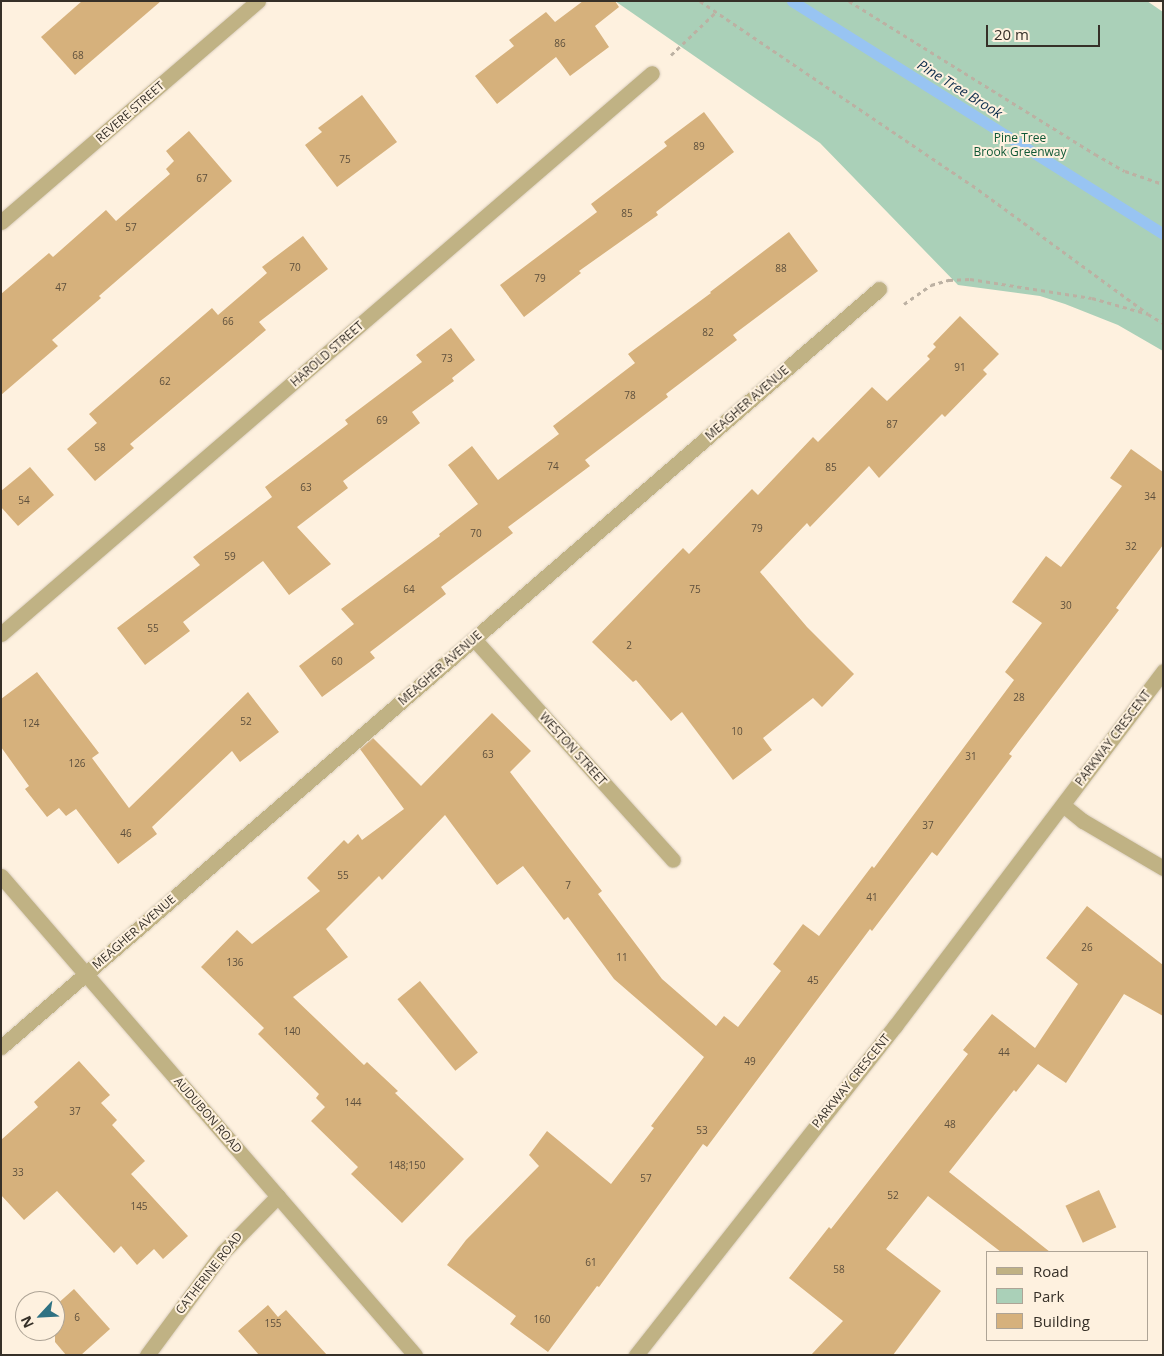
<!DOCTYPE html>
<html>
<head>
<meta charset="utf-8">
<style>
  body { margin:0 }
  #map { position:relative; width:1164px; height:1356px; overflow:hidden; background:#fef1df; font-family:"Open Sans",sans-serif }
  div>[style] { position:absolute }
  .green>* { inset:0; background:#aad0b8 }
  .stream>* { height:11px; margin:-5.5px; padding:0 5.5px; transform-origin:5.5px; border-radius:5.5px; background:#98c4f2 }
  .building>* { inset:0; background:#d6b17c; transform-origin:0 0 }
  .path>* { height:3px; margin-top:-1.5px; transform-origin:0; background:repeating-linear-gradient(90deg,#bcb1a3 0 4px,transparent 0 8px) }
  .roads { filter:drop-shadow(0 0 1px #dacebe) drop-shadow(0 0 1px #dacebe) }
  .minor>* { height:15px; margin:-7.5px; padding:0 7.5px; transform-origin:7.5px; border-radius:7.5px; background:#c0b284 }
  span { translate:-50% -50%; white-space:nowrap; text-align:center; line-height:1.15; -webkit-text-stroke:4px #fef1df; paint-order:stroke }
  .number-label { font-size:10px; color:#5e503d }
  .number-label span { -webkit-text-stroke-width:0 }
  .street-label { font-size:12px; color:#363028 }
  .park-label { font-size:12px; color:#0f5836 }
  .water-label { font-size:14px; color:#0f2e4d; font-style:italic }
  .frame { position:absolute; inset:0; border:2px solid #363028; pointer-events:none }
  .legend { position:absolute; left:986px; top:1251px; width:162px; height:90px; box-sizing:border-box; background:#fef1df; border:1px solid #aea496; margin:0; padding:6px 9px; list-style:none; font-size:15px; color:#363028 }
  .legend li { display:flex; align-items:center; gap:10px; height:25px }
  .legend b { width:25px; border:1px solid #aea496 }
  .north { position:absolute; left:15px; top:1291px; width:50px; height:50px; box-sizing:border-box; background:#fef1df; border:1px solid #aea496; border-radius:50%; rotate:245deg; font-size:14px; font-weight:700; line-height:20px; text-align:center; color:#363028 }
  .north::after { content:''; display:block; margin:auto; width:18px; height:22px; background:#2f7283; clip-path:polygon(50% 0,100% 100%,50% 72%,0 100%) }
  .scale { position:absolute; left:986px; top:25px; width:114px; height:22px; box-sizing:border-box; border:2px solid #363028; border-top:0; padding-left:6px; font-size:15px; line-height:18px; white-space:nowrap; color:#363028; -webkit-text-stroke:4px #fef1df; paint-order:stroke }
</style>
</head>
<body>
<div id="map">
  <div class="green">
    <i style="clip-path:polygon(615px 1px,1147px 1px,1163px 12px,1163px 351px,1118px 325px,1065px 304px,1040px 296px,958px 285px,820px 143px)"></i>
  </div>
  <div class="stream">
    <i style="left:792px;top:1px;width:438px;rotate:32.1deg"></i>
  </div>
  <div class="building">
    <i style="clip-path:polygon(82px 1px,161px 1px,75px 75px,41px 37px)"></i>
    <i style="clip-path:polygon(583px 1px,615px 1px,619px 7px,595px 26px,609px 47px,570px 76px,556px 57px,497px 104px,475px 76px,514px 46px,509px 40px,546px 12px,555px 22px)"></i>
    <i style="clip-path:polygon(362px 95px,397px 142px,337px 187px,305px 145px,322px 132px,318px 128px)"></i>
    <i style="clip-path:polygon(704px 112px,734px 152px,656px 212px,658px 215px,579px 271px,581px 273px,524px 317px,500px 285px,597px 212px,591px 204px,667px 146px,664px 142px)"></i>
    <i style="clip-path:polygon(189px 131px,232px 181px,99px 296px,101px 298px,52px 340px,58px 346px,1px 395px,1px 294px,49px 253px,53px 257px,106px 210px,116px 221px,170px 174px,166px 169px,174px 161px,166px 151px)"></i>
    <i style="clip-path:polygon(789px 232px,818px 271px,733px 335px,737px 340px,666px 394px,668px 397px,585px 460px,590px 466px,508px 527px,513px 533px,441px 587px,446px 594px,370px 652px,375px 658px,322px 697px,299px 666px,354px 624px,341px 609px,440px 536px,439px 534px,478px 504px,448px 465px,472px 446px,498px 480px,559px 434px,553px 426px,635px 363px,628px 354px,711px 293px,710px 292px)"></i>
    <i style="clip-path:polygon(303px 236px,328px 269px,259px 322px,266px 330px,130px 444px,134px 448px,95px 481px,67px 449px,97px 423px,89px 414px,212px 308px,218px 315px,267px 273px,262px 267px)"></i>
    <i style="clip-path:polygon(960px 316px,999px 354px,983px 370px,987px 374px,945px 417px,942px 414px,879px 478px,869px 466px,810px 527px,807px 523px,760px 572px,807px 627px,854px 674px,822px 707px,813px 698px,763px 738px,772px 750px,733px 780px,682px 712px,671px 721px,636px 680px,633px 682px,592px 642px,683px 548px,689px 554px,752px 489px,758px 495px,813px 437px,818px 442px,872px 387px,887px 401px,930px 359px,927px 356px,936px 347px,933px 344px)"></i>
    <i style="clip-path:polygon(451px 328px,475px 360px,452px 378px,454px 381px,412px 412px,420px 423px,343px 481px,348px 488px,297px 527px,331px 564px,289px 595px,263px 561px,183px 622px,190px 631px,145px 665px,117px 628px,200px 565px,193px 557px,272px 497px,265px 487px,348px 424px,345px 420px,422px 362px,416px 355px)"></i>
    <i style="clip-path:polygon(1131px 449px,1163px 472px,1163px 545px,1116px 608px,1119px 610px,1009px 754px,1012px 756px,937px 856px,932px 852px,872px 931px,870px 929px,707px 1147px,703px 1144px,599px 1287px,597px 1286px,548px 1352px,510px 1324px,516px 1316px,447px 1265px,466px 1240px,539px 1166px,529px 1155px,547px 1131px,611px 1184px,654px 1128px,651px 1126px,704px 1057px,614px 979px,568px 917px,564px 920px,523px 866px,497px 885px,445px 815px,382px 880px,379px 876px,326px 929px,348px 957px,293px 997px,364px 1065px,367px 1062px,398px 1091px,395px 1093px,464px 1159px,402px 1223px,351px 1174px,358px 1167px,311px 1121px,325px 1107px,316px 1098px,319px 1094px,258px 1034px,264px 1028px,201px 967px,237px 930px,252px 944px,320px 891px,307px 878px,344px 840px,348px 844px,358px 834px,362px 840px,404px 809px,360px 749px,373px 738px,421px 786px,492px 713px,531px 751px,510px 772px,602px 891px,598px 894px,662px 979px,716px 1026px,724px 1016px,738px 1027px,781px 971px,773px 964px,803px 924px,819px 936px,872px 866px,874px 868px,1014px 680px,1005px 672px,1042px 623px,1012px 602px,1046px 556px,1061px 567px,1122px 486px,1110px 478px)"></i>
    <i style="clip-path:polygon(30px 467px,54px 495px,18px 526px,1px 507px,1px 491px)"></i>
    <i style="clip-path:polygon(37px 672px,99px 753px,92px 758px,129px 808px,248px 692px,279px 732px,240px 762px,232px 751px,152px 827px,157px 834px,118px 864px,76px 809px,66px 816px,59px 808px,47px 817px,25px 789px,29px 786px,1px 747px,1px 699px)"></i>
    <i style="clip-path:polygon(1087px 906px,1163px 965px,1163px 1016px,1124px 994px,1066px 1083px,1038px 1064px,1016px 1092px,1014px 1090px,949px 1172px,1050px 1252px,1001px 1252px,928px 1196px,886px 1249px,941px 1291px,893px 1355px,811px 1355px,843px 1321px,789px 1278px,829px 1227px,831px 1229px,968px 1054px,963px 1050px,992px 1014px,1035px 1048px,1078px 984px,1046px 958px)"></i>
    <i style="left:420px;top:981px;width:92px;height:29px;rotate:51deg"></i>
    <i style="clip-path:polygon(79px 1061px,110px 1095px,101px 1103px,117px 1120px,112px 1125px,145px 1161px,131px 1174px,188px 1236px,163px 1259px,154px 1249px,137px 1265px,121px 1246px,114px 1253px,57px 1191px,24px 1220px,1px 1195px,1px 1140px,38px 1107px,34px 1102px)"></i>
    <i style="left:1099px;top:1190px;width:41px;height:37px;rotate:65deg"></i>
    <i style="clip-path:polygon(74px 1289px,110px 1329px,81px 1355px,66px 1355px,55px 1342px,55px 1306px)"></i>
    <i style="clip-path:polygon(268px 1305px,278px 1317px,286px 1310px,327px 1355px,259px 1355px,238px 1331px)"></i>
  </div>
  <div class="path">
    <i style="left:700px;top:1px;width:328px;rotate:34.1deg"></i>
    <i style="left:972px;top:185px;width:218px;rotate:36.2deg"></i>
    <i style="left:849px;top:1px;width:290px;rotate:31.9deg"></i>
    <i style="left:1095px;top:154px;width:34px;rotate:30deg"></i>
    <i style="left:1125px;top:171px;width:40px;rotate:18.9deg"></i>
    <i style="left:671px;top:55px;width:62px;rotate:-43.7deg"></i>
    <i style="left:904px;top:304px;width:33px;rotate:-35deg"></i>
    <i style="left:931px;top:285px;width:19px;rotate:-16deg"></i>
    <i style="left:949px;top:280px;width:21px;rotate:-3deg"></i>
    <i style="left:970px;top:279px;width:123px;rotate:8.9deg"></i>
    <i style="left:1092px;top:298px;width:58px;rotate:15.9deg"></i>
    <i style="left:1148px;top:314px;width:17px;rotate:31deg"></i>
  </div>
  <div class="roads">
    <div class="minor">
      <i style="left:1px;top:222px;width:339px;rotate:-40.7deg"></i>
      <i style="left:1px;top:634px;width:859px;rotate:-40.75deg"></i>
      <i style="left:474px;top:639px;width:297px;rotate:48deg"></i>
      <i style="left:1063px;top:805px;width:26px;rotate:39deg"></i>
      <i style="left:1083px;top:821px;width:93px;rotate:30.4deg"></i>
      <i style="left:1px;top:876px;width:633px;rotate:49.16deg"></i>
      <i style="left:1px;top:1047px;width:1160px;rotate:-40.8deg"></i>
      <i style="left:147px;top:1355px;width:129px;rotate:-53.5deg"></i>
      <i style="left:224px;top:1251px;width:77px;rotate:-45.5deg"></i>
      <i style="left:636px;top:1355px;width:419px;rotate:-51.8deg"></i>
      <i style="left:895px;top:1026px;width:445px;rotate:-52.9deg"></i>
    </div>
  </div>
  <div class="number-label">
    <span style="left:560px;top:44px">86</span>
    <span style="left:78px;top:56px">68</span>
    <span style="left:699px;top:147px">89</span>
    <span style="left:345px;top:160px">75</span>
    <span style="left:202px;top:179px">67</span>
    <span style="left:627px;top:214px">85</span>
    <span style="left:131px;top:228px">57</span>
    <span style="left:295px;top:268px">70</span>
    <span style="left:781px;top:269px">88</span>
    <span style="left:540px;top:279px">79</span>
    <span style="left:61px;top:288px">47</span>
    <span style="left:228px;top:322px">66</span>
    <span style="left:708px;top:333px">82</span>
    <span style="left:447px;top:359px">73</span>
    <span style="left:960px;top:368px">91</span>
    <span style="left:165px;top:382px">62</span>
    <span style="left:630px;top:396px">78</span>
    <span style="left:382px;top:421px">69</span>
    <span style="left:892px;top:425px">87</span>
    <span style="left:100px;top:448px">58</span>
    <span style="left:553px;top:467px">74</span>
    <span style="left:831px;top:468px">85</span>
    <span style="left:306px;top:488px">63</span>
    <span style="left:1150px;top:497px">34</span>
    <span style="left:24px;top:501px">54</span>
    <span style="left:757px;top:529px">79</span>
    <span style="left:476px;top:534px">70</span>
    <span style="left:1131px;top:547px">32</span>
    <span style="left:230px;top:557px">59</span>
    <span style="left:409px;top:590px">64</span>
    <span style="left:695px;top:590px">75</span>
    <span style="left:1066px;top:606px">30</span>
    <span style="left:153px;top:629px">55</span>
    <span style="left:629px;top:646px">2</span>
    <span style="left:337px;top:662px">60</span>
    <span style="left:1019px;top:698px">28</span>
    <span style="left:246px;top:722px">52</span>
    <span style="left:31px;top:724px">124</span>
    <span style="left:737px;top:732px">10</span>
    <span style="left:488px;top:755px">63</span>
    <span style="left:971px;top:757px">31</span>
    <span style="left:77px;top:764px">126</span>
    <span style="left:928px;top:826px">37</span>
    <span style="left:126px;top:834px">46</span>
    <span style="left:343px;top:876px">55</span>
    <span style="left:568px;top:886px">7</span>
    <span style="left:872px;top:898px">41</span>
    <span style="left:1087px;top:948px">26</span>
    <span style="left:622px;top:958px">11</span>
    <span style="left:235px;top:963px">136</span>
    <span style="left:813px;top:981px">45</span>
    <span style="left:292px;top:1032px">140</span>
    <span style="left:1004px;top:1053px">44</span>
    <span style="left:750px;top:1062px">49</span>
    <span style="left:353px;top:1103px">144</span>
    <span style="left:75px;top:1112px">37</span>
    <span style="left:950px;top:1125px">48</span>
    <span style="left:702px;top:1131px">53</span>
    <span style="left:407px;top:1166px">148;150</span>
    <span style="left:18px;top:1173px">33</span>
    <span style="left:646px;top:1179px">57</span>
    <span style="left:893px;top:1196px">52</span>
    <span style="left:139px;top:1207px">145</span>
    <span style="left:591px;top:1263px">61</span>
    <span style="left:839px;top:1270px">58</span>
    <span style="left:77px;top:1318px">6</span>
    <span style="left:542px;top:1320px">160</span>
    <span style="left:273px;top:1324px">155</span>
  </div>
  <div class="street-label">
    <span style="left:130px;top:112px;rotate:-41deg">REVERE STREET</span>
    <span style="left:327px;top:354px;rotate:-41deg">HAROLD STREET</span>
    <span style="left:747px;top:403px;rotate:-41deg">MEAGHER AVENUE</span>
    <span style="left:440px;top:668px;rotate:-41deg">MEAGHER AVENUE</span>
    <span style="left:1113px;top:738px;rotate:-53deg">PARKWAY CRESCENT</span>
    <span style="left:573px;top:749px;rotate:48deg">WESTON STREET</span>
    <span style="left:134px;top:932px;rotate:-41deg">MEAGHER AVENUE</span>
    <span style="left:851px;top:1081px;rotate:-51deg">PARKWAY CRESCENT</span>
    <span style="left:208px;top:1115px;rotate:49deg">AUDUBON ROAD</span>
    <span style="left:209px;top:1273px;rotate:-52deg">CATHERINE ROAD</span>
  </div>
  <div class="park-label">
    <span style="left:1020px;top:145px">Pine Tree<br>Brook Greenway</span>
  </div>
  <div class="water-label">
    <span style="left:960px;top:89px;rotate:32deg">Pine Tree Brook</span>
  </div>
  <div class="frame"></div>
  <ul class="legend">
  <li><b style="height:6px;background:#c0b284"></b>Road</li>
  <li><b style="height:14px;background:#aad0b8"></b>Park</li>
  <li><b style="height:14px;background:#d6b17c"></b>Building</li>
  </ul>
  <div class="north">N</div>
  <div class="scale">20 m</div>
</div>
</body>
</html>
